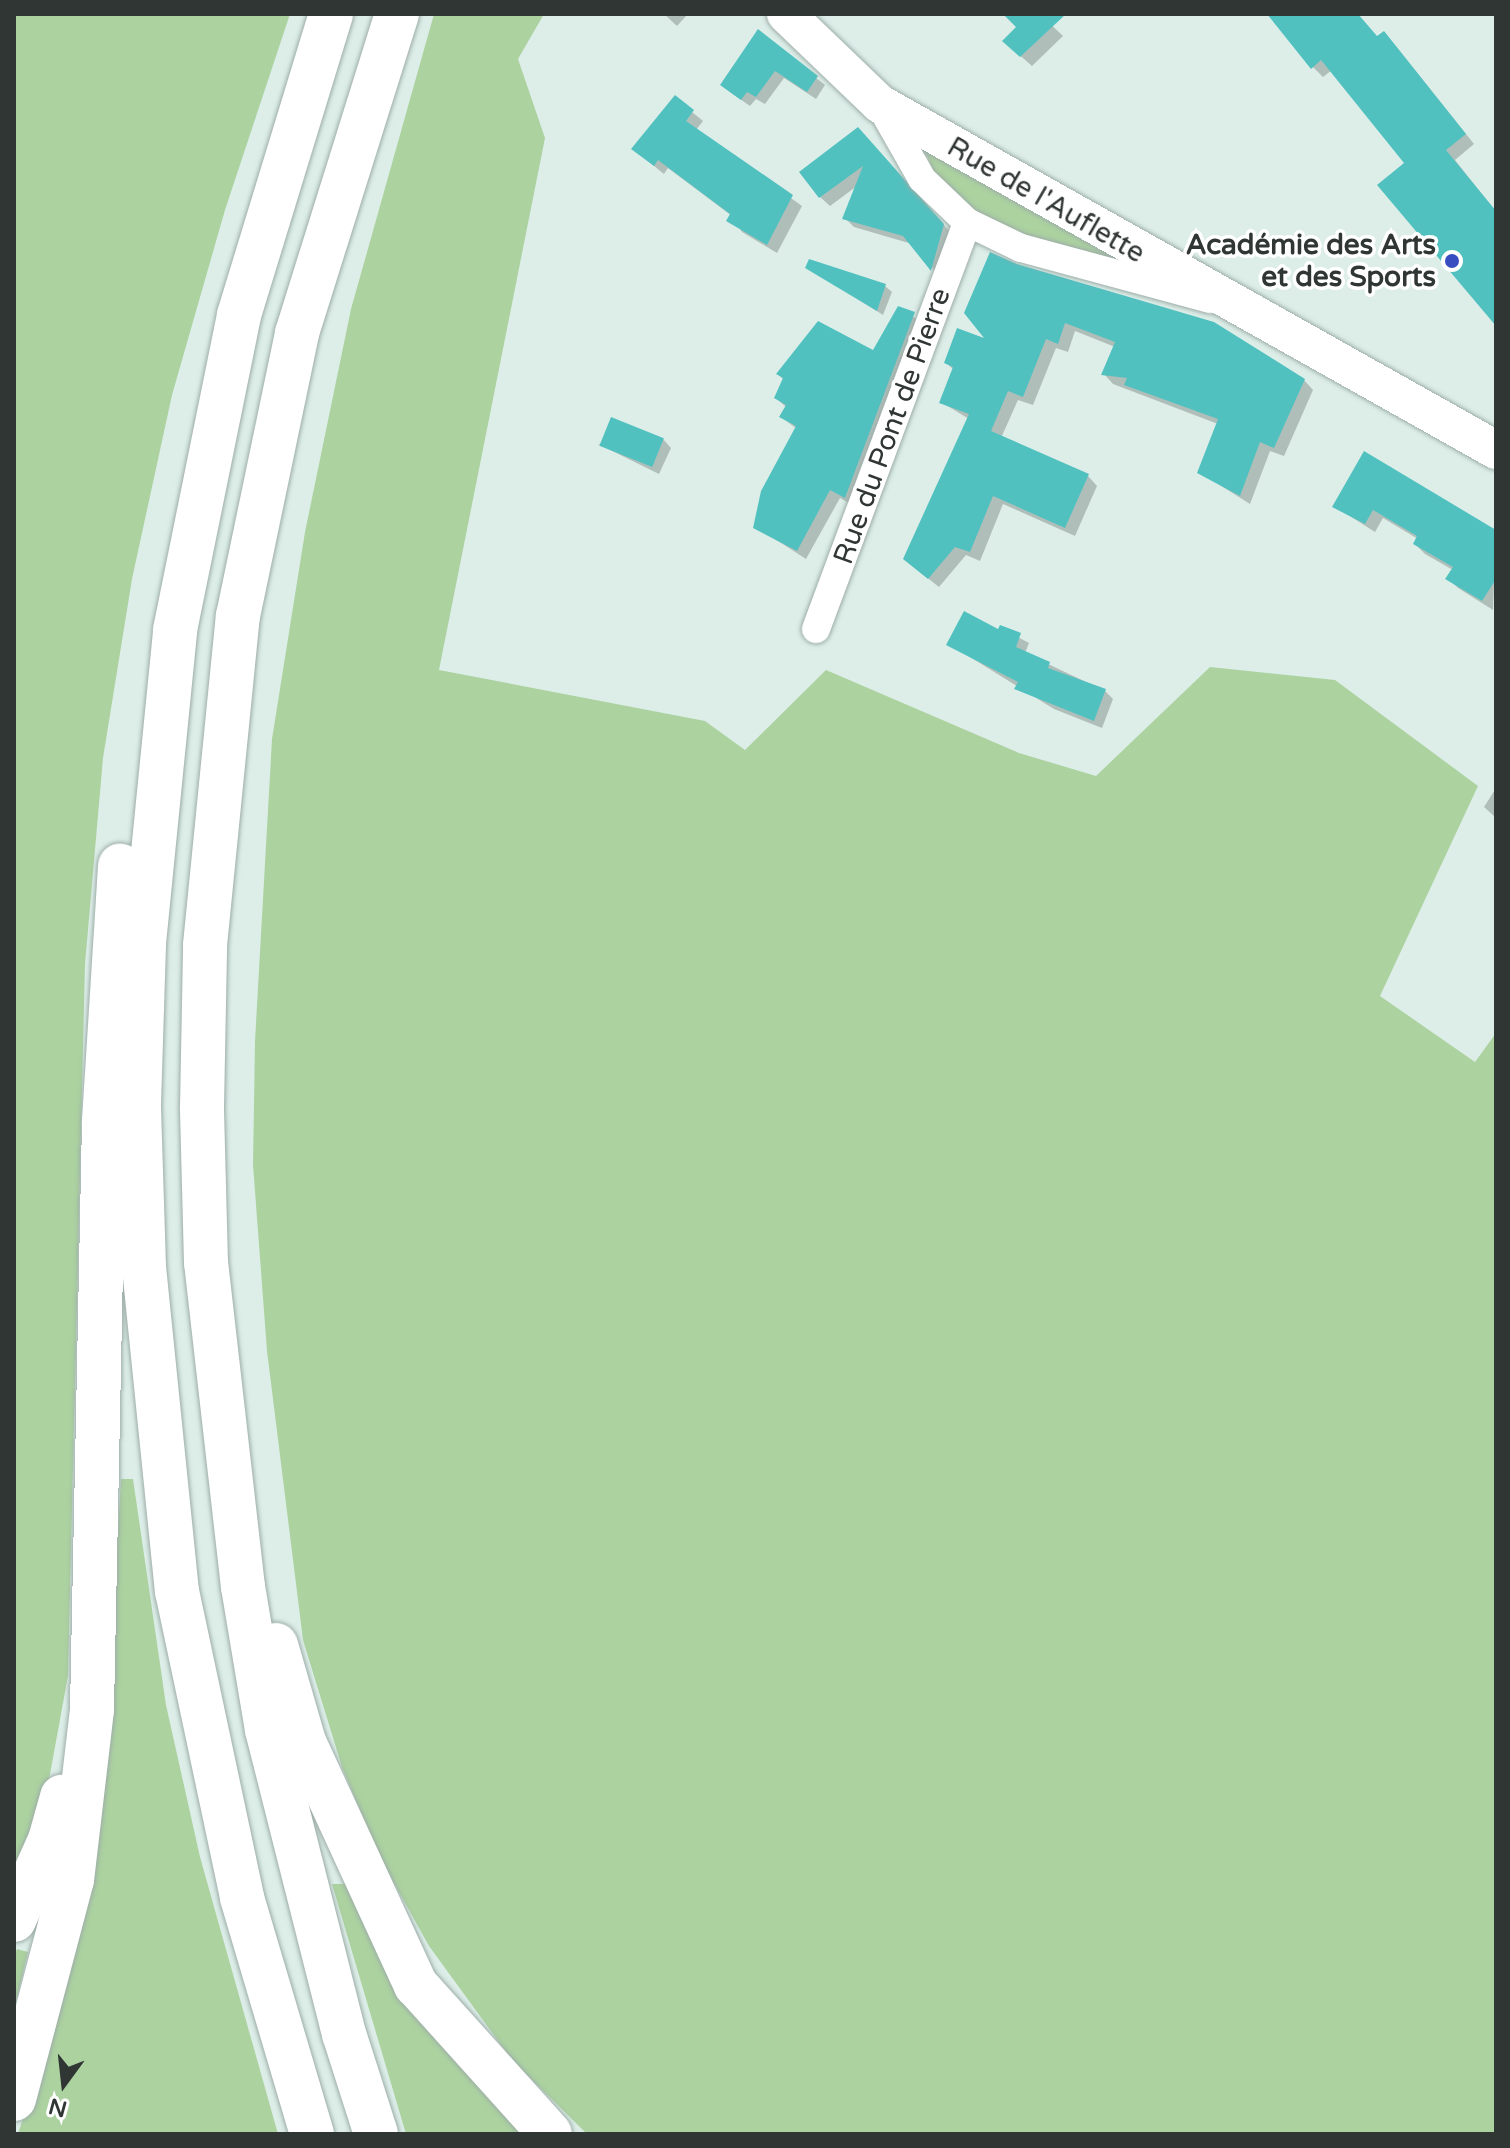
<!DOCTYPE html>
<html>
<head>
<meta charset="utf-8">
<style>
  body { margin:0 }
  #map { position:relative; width:1510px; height:2148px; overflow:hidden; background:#ddeee9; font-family:"Varela Round",sans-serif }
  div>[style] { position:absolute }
  .green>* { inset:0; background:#acd2a0 }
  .shadow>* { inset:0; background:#0003 }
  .building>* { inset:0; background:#51c1c0; transform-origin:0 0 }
  .roads { filter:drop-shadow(0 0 2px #9dada8) drop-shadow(0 0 2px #9dada8) }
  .street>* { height:28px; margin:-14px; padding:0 14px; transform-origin:14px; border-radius:14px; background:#fff }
  .secondary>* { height:38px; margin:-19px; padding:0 19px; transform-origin:19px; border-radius:19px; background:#fff }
  .highway>* { height:44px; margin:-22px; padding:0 22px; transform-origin:22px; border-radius:22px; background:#fff }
  .dots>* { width:22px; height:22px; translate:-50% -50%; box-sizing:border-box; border:4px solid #fff; border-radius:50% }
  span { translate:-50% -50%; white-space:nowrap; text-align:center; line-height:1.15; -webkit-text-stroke:7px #fff; paint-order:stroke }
  .street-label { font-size:28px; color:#303634 }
  .poi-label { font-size:28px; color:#303634; font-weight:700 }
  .right { translate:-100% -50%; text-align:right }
  .frame { position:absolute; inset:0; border:16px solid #303634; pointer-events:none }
  .north { position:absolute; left:24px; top:2044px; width:80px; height:80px; -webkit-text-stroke:6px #fff; paint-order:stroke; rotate:195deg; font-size:22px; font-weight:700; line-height:32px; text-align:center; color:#303634 }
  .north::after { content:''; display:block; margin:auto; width:28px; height:36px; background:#303634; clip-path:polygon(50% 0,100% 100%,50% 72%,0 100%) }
</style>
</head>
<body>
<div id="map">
  <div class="green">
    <i style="clip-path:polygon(14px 14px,290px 14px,225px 210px,172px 395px,132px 579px,103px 758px,85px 964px,68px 1676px,44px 1807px,14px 1894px)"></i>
    <i style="clip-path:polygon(434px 14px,544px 14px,518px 59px,545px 138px,439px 670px,705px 721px,745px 750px,826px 670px,1019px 753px,1096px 776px,1210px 667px,1335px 680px,1478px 786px,1380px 996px,1475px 1062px,1496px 1033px,1496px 2134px,587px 2134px,512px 2060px,429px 1946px,380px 1858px,342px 1767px,303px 1640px,267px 1351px,253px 1165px,255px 1041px,272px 739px,305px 532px,351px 309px)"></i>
    <i style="clip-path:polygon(922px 142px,1134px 269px,1027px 236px,970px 208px,933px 171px)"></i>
    <i style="clip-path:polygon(121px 1479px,133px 1479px,166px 1705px,200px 1857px,278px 2134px,18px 2134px,45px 2049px,107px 1725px)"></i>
    <i style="clip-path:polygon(332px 1884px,347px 1884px,531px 2134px,406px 2134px)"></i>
    <i style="clip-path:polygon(17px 1949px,28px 1952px,14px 2010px,14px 1955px)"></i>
  </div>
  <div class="shadow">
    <i style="clip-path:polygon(664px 14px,688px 14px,677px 26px)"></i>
    <i style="clip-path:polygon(1006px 14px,1040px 14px,1063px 36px,1032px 66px,1015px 51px,1019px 27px)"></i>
    <i style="clip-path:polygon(1277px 14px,1357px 14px,1377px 38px,1394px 44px,1474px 144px,1455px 160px,1496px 212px,1496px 326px,1407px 163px,1332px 70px,1323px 77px,1313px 67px)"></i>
    <i style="clip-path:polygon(758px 32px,825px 85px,816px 99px,784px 78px,765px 104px,756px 99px,750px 106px,730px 92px)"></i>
    <i style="clip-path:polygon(675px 98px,703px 121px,696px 130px,802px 206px,777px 253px,742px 232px,732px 216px,668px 168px,664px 174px,633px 149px)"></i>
    <i style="clip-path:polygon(867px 139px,952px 234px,940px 277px,912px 244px,854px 227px,845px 218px,857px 186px,830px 206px,820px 197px)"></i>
    <i style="clip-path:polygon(991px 254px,1304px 380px,1313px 390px,1284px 456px,1270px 451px,1250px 504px,1199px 472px,1218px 424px,1113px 384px,1104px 374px,1115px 347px,1075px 331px,1068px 352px,1056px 348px,1033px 405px,1018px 400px,1001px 438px,1088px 476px,1097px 486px,1075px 536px,1003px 504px,980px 561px,966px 555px,939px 587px,916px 569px,969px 419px,941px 402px,954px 370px,946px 363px,990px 342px)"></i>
    <i style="clip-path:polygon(807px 267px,885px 286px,892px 292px,883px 315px)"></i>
    <i style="clip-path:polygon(899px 308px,923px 323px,854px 506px,840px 498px,806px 559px,756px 527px,797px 429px,781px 417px,787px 408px,776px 398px,784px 380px,778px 374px,874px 352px)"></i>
    <i style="clip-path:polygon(663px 439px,671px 448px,659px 474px,598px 444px)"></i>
    <i style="clip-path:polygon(1365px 453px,1496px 532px,1493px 610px,1458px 588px,1448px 578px,1453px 570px,1425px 554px,1415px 544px,1418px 539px,1383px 518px,1375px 532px,1334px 506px)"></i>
    <i style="clip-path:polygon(1001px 628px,1029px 643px,1025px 653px,1105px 691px,1113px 699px,1102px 728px,1054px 709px,949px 644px)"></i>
    <i style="clip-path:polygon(1496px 788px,1496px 818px,1484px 807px)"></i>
  </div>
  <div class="building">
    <i style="clip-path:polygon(1003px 14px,1066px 14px,1020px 57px,1002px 41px,1016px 27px)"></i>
    <i style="clip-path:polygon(1267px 14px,1358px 14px,1377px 36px,1384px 31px,1466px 134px,1446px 150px,1496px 211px,1496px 326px,1377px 185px,1404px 163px,1321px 60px,1311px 69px)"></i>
    <i style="clip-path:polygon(758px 29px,818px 76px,807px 92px,775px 71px,756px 97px,747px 92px,741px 100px,720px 85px)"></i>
    <i style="clip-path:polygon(675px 95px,694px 110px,686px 121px,793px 195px,767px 245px,726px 221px,730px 214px,658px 160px,654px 166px,631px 149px)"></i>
    <i style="clip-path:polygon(858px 127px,944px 224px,931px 271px,903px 236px,842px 219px,863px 166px,819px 198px,799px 172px)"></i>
    <i style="clip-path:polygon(990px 252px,1017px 264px,1214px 322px,1305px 379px,1274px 448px,1260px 442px,1240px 496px,1197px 473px,1218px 419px,1124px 385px,1127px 378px,1101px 375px,1115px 342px,1065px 323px,1058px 344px,1046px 339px,1023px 397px,1008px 391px,991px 431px,1089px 474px,1065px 528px,993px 496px,970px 552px,955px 547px,928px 579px,903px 559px,969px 414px,939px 403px,953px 367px,944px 363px,957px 328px,984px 338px,964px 313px)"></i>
    <i style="clip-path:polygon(809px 259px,886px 284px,877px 311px,805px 268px)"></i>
    <i style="clip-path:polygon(898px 306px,915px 312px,845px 498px,830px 490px,797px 551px,753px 528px,761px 491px,796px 426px,779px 417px,786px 405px,774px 398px,783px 378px,776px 374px,818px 321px,873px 350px)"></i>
    <i style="left:611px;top:417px;width:57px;height:31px;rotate:22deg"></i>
    <i style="clip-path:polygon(1364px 451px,1496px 530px,1496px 579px,1482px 601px,1445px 579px,1453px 567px,1413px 544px,1417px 536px,1373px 510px,1365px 524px,1332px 507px)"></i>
    <i style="clip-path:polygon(964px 611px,998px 629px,1000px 625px,1021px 633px,1016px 647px,1050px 662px,1048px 668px,1106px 689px,1094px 721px,1014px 689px,1018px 682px,946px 645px)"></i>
  </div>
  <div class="roads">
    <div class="street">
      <i style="left:880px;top:105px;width:85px;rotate:60.4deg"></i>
      <i style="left:922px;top:179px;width:62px;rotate:43.7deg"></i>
      <i style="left:967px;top:222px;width:60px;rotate:25.7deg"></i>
      <i style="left:1021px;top:248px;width:196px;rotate:15.1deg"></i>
      <i style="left:816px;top:629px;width:434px;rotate:-69.6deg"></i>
    </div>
    <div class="secondary">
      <i style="left:786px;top:14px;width:130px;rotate:43.8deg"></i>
      <i style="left:880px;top:104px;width:707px;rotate:29.32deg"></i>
    </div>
    <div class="highway">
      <i style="left:276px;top:1645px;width:101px;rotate:73.9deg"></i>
      <i style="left:304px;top:1742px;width:268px;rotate:65.3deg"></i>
      <i style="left:416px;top:1985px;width:200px;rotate:48deg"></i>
      <i style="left:14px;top:1920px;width:88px;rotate:-65.8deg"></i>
      <i style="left:50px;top:1840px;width:45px;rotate:-74.4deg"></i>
      <i style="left:14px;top:2099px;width:227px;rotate:-75.2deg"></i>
      <i style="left:72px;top:1880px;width:172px;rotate:-83.3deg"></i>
      <i style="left:92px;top:1709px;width:588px;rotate:-88.83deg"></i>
      <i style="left:104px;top:1121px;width:256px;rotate:-86.4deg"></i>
      <i style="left:312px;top:2134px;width:247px;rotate:-106.5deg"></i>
      <i style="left:242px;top:1897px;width:312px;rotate:-102deg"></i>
      <i style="left:177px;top:1592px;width:327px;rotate:-95.8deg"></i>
      <i style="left:144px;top:1267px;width:163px;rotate:-91.8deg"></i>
      <i style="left:139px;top:1104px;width:161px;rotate:-88.2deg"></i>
      <i style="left:144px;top:943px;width:315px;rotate:-84.3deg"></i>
      <i style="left:175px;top:630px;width:321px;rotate:-78.5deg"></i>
      <i style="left:239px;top:315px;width:315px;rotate:-73deg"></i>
      <i style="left:376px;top:2134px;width:105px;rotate:-107.7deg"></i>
      <i style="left:344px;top:2034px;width:314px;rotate:-104.2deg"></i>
      <i style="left:267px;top:1730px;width:145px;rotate:-99.5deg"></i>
      <i style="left:243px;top:1587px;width:326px;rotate:-96.5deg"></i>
      <i style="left:206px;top:1263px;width:156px;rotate:-91.5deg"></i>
      <i style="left:202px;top:1107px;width:162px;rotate:-88.9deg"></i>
      <i style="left:205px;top:945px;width:331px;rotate:-84.3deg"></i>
      <i style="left:238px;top:616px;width:289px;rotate:-78.2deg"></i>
      <i style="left:297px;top:333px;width:334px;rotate:-72.6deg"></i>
    </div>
  </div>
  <div class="dots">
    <i style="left:1452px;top:261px;background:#384dbf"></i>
  </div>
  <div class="street-label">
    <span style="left:1046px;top:200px;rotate:30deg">Rue de l'Auflette</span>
    <span style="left:892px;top:426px;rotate:-70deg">Rue du Pont de Pierre</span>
  </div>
  <div class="poi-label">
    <span class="right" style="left:1436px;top:261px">Académie des Arts<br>et des Sports</span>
  </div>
  <div class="frame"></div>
  <div class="north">N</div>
</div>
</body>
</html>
